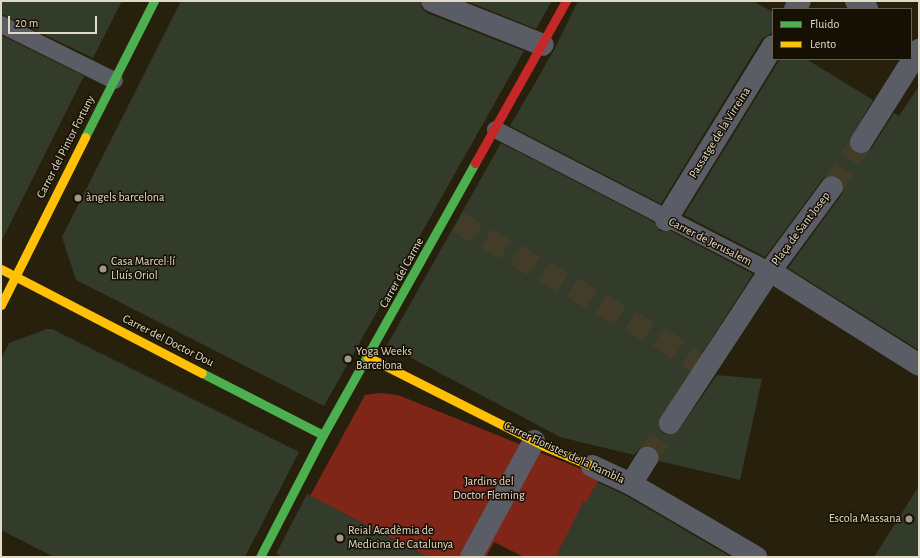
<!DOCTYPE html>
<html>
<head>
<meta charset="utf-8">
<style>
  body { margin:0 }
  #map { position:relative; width:920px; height:558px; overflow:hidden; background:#27200c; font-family:"Alegreya Sans",sans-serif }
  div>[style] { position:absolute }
  .green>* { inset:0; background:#802619 }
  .building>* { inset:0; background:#333b2a }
  .street-tunnel>* { height:22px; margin-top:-11px; transform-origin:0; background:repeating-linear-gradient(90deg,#433c28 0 22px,transparent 0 33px) }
  .lane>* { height:17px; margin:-8.5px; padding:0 8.5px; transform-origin:8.5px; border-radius:8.5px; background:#5b5d66 }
  .street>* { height:22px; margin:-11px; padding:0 11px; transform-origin:11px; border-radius:11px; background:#5b5d66 }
  .fast>* { height:9px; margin:-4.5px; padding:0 4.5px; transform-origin:4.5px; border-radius:4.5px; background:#4caf50 }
  .slow>* { height:9px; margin:-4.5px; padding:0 4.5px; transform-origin:4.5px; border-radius:4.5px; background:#ffc107 }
  .jam>* { height:9px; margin:-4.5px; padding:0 4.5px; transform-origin:4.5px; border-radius:4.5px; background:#c62828 }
  .dots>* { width:11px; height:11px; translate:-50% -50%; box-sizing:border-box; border:2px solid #151003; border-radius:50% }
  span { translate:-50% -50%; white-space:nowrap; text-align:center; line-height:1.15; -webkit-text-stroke:3px #151003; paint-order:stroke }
  .street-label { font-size:12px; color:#e1dac7 }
  .poi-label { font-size:12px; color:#e1dac7 }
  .left { translate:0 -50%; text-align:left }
  .right { translate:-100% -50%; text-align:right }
  .park-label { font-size:12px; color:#f1d2cd }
  .frame { position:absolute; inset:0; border:2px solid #e1dac7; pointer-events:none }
  .legend { position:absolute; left:772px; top:8px; width:140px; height:52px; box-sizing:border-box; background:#151003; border:1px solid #676151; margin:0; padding:5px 7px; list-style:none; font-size:12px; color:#e1dac7 }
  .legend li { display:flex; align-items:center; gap:8px; height:20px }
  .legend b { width:20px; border:1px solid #676151 }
  .scale { position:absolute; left:8px; top:16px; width:89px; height:18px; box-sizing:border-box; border:2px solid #e1dac7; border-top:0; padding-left:5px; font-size:12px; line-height:14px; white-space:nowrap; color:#e1dac7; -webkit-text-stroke:3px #151003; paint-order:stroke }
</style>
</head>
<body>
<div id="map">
  <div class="green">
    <i style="clip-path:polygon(381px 393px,398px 395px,601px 477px,587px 503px,583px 502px,565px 546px,562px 545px,556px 557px,524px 557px,494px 542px,486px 557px,428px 557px,310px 496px,365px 395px)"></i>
  </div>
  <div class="building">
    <i style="clip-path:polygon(1px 1px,122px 1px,93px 58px,1px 14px)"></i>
    <i style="clip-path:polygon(181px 1px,420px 1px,422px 8px,427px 13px,524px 51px,324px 406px,76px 280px,62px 237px)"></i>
    <i style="clip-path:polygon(466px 1px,552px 1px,536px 29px)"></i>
    <i style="clip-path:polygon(578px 1px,753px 1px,773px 12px,773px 32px,762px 39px,661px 204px,510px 126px,554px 50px)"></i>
    <i style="clip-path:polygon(1px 35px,84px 76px,1px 242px)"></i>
    <i style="clip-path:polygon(780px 59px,806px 59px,873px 100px,849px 141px,850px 148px,860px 154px,871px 149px,894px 113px,899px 116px,919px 86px,919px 350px,788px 268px,842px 194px,844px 182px,839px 177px,827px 175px,822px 180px,765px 257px,684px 215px)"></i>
    <i style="clip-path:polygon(501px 143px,654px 222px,660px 231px,671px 231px,753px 274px,658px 422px,663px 433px,676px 434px,717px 375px,762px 379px,740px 480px,659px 461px,658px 452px,648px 446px,641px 447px,634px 455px,560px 437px,387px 345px)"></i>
    <i style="clip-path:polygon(47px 329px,52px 329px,299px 452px,245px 557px,54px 557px,1px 530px,1px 359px,9px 343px)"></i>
    <i style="clip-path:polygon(597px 482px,625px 495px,731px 557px,556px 557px,583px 502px,586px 503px)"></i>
    <i style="clip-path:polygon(919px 486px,919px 557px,874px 557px)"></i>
    <i style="clip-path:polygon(307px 494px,428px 557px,283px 557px,276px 554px)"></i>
  </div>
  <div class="street-tunnel">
    <i style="left:832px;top:187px;width:54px;rotate:-57.2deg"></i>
    <i style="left:458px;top:222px;width:233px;rotate:29.9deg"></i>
    <i style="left:660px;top:338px;width:49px;rotate:33.4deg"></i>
    <i style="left:647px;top:458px;width:42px;rotate:-56.7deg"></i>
  </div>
  <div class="lane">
    <i style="left:1px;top:24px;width:126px;rotate:26.4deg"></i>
    <i style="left:495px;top:129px;width:309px;rotate:27.3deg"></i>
  </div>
  <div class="street">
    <i style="left:432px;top:1px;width:119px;rotate:21.6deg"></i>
    <i style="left:856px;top:1px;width:14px;rotate:36deg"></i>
    <i style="left:795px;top:9px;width:9px;rotate:-58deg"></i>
    <i style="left:861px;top:142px;width:109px;rotate:-57.8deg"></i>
    <i style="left:666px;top:220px;width:204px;rotate:-58.4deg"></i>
    <i style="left:770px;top:271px;width:176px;rotate:32.2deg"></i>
    <i style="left:670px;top:423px;width:182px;rotate:-56.7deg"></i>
    <i style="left:770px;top:271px;width:104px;rotate:-53.6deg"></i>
    <i style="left:592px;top:466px;width:43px;rotate:24.8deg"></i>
    <i style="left:631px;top:484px;width:145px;rotate:30.3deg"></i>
    <i style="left:631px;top:484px;width:31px;rotate:-58deg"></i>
    <i style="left:471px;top:557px;width:132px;rotate:-61.5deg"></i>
  </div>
  <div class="fast">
    <i style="left:85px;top:137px;width:153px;rotate:-63.1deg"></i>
    <i style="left:202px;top:373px;width:136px;rotate:27.1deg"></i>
    <i style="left:260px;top:557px;width:137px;rotate:-62.7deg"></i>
    <i style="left:323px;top:435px;width:312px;rotate:-60.8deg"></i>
  </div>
  <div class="slow">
    <i style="left:1px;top:269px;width:226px;rotate:27.4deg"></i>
    <i style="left:1px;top:305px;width:188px;rotate:-63.4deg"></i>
    <i style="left:368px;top:357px;width:197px;rotate:26.8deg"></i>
    <i style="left:544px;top:446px;width:52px;rotate:22.6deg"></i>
  </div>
  <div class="jam">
    <i style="left:475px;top:163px;width:186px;rotate:-60.7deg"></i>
  </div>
  <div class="dots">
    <i style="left:78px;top:198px;background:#a09986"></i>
    <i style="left:103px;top:269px;background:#a09986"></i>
    <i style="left:348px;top:359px;background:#a09986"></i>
    <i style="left:909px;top:519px;background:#a09986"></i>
    <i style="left:340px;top:538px;background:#a09986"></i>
  </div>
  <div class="street-label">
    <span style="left:720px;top:133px;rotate:-58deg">Passatge de la Virreina</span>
    <span style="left:66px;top:147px;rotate:-63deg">Carrer del Pintor Fortuny</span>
    <span style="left:801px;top:229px;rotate:-53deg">Plaça de Sant Josep</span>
    <span style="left:710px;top:242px;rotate:27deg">Carrer de Jerusalem</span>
    <span style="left:402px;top:273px;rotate:-61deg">Carrer del Carme</span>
    <span style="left:168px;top:341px;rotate:27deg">Carrer del Doctor Dou</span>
    <span style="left:564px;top:453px;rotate:25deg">Carrer Floristes de la Rambla</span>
  </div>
  <div class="poi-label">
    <span class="left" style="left:86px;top:198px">àngels barcelona</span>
    <span class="left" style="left:111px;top:269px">Casa Marcel·lí<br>Lluís Oriol</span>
    <span class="left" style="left:356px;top:359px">Yoga Weeks<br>Barcelona</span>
    <span class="right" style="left:901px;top:519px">Escola Massana</span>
    <span class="left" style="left:348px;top:538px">Reial Acadèmia de<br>Medicina de Catalunya</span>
  </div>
  <div class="park-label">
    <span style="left:489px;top:489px">Jardins del<br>Doctor Fleming</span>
  </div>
  <div class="frame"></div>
  <ul class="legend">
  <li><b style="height:5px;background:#4caf50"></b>Fluido</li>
  <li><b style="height:5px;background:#ffc107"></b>Lento</li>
  </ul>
  <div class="scale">20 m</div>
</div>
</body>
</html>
